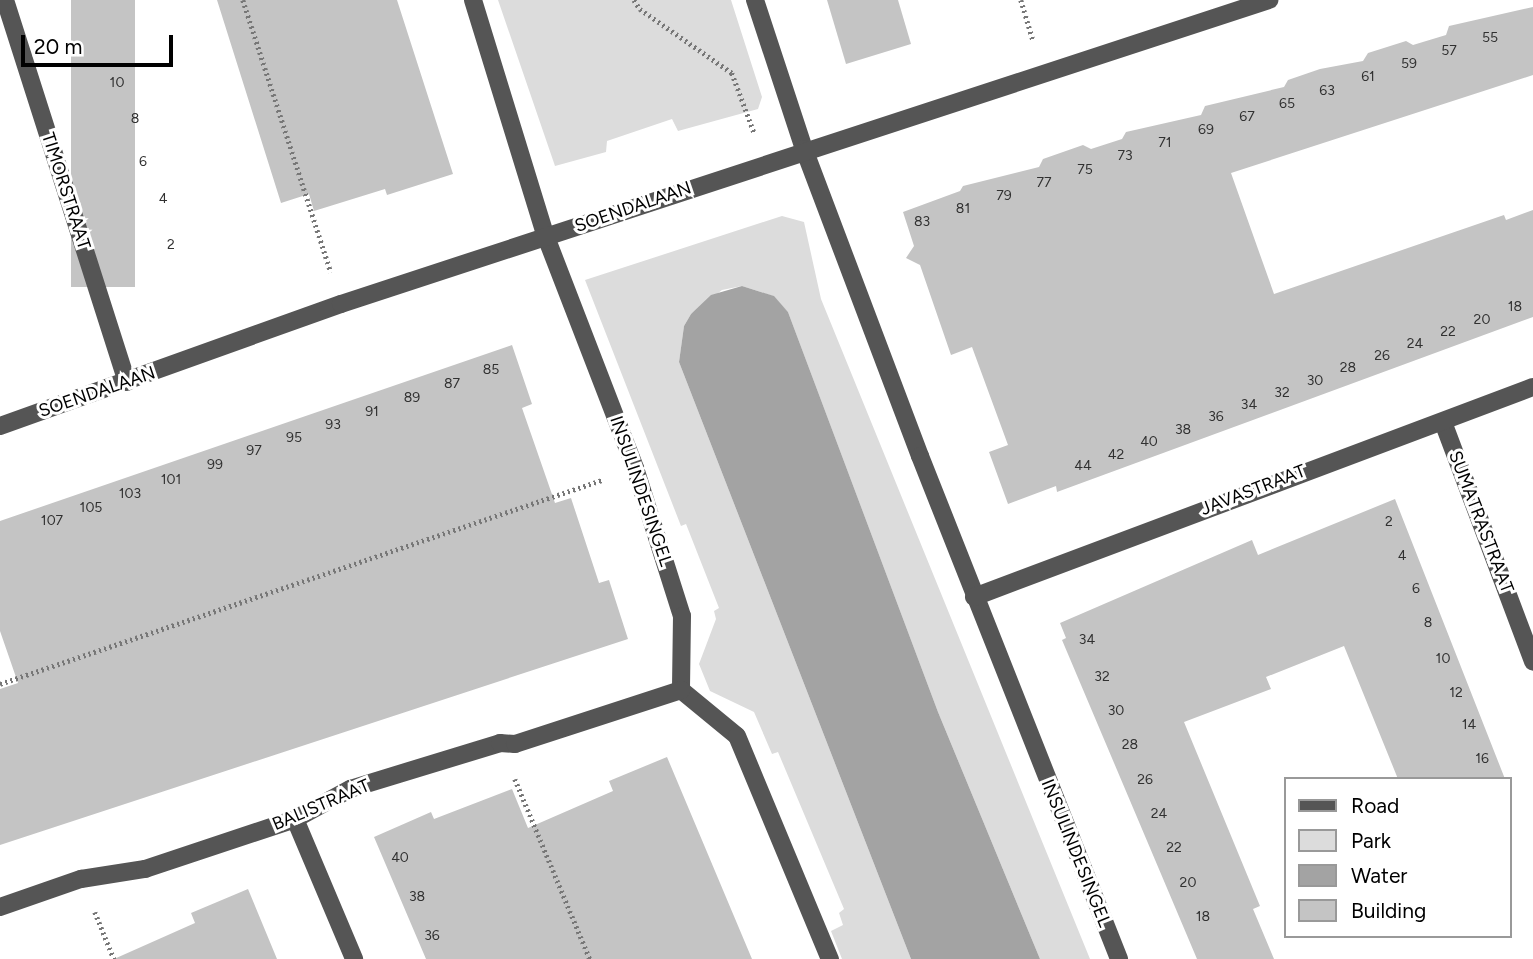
<!DOCTYPE html>
<html>
<head>
<meta charset="utf-8">
<style>
  body { margin:0 }
  #map { position:relative; width:1533px; height:959px; overflow:hidden; background:#fff; font-family:Figtree,sans-serif }
  div>[style] { position:absolute }
  .green>* { inset:0; background:#dcdcdc }
  .water>* { inset:0; background:#a3a3a3 }
  .building>* { inset:0; background:#c4c4c4; transform-origin:0 0 }
  .path>* { height:4.5px; margin-top:-2.25px; transform-origin:0; background:repeating-linear-gradient(90deg,#777 0 2px,transparent 0 5.5px) }
  .minor>* { height:18px; margin:-9px; padding:0 9px; transform-origin:9px; border-radius:9px; background:#555 }
  span { translate:-50% -50%; white-space:nowrap; text-align:center; line-height:1.15; -webkit-text-stroke:6px #fff; paint-order:stroke }
  .number-label { font-size:14px; color:#313131 }
  .number-label span { -webkit-text-stroke-width:0 }
  .street-label { font-size:18px; color:#000 }
  .legend { position:absolute; left:1284px; top:777px; width:228px; height:161px; box-sizing:border-box; background:#fff; border:2px solid #999; margin:0; padding:9px 12px; list-style:none; font-size:21px; color:#000 }
  .legend li { display:flex; align-items:center; gap:14px; height:35px }
  .legend b { width:35px; border:2px solid #999 }
  .scale { position:absolute; left:21px; top:35px; width:152px; height:32px; box-sizing:border-box; border:4px solid #000; border-top:0; padding-left:9px; font-size:21px; line-height:24px; white-space:nowrap; color:#000; -webkit-text-stroke:5px #fff; paint-order:stroke }
</style>
</head>
<body>
<div id="map">
  <div class="green">
    <i style="clip-path:polygon(498px 0,731px 0,762px 97px,758px 109px,678px 131px,672px 119px,607px 141px,606px 152px,555px 166px)"></i>
    <i style="clip-path:polygon(782px 216px,804px 222px,821px 299px,1090px 959px,1040px 959px,938px 712px,788px 312px,773px 296px,742px 286px,722px 290px,691px 314px,684px 326px,679px 362px,911px 959px,842px 959px,831px 931px,843px 925px,839px 913px,844px 909px,778px 752px,772px 754px,754px 712px,710px 691px,699px 664px,716px 619px,714px 611px,719px 608px,686px 524px,681px 526px,585px 280px)"></i>
  </div>
  <div class="water">
    <i style="clip-path:polygon(742px 286px,774px 296px,788px 312px,938px 712px,1040px 959px,911px 959px,679px 362px,684px 326px,691px 314px,711px 295px)"></i>
  </div>
  <div class="building">
    <i style="left:71px;top:0;width:64px;height:287px"></i>
    <i style="clip-path:polygon(217px 0,397px 0,453px 174px,387px 195px,385px 189px,314px 211px,309px 194px,281px 203px)"></i>
    <i style="clip-path:polygon(827px 0,898px 0,911px 44px,846px 64px)"></i>
    <i style="clip-path:polygon(1533px 7px,1533px 75px,1231px 173px,1274px 294px,1504px 215px,1506px 220px,1533px 210px,1533px 317px,1057px 492px,1056px 486px,1008px 504px,989px 452px,1008px 445px,972px 347px,951px 355px,920px 265px,906px 258px,914px 246px,903px 212px,960px 191px,963px 186px,1039px 167px,1043px 159px,1083px 145px,1091px 149px,1122px 139px,1126px 132px,1201px 115px,1205px 106px,1284px 87px,1288px 80px,1320px 69px,1363px 61px,1368px 53px,1406px 41px,1413px 45px,1446px 35px,1449px 26px)"></i>
    <i style="clip-path:polygon(512px 345px,532px 404px,522px 408px,555px 503px,571px 498px,599px 583px,609px 580px,628px 639px,0 845px,0 689px,18px 683px,0 631px,0 521px)"></i>
    <i style="clip-path:polygon(1395px 499px,1505px 779px,1398px 779px,1344px 646px,1266px 677px,1271px 689px,1184px 722px,1260px 906px,1253px 909px,1274px 959px,1197px 959px,1062px 640px,1066px 638px,1060px 623px,1252px 540px,1258px 555px)"></i>
    <i style="clip-path:polygon(667px 757px,752px 959px,426px 959px,374px 837px,431px 812px,434px 819px,512px 789px,528px 828px,613px 791px,609px 781px)"></i>
    <i style="clip-path:polygon(248px 889px,277px 959px,114px 959px,195px 923px,191px 913px)"></i>
  </div>
  <div class="path">
    <i style="left:243px;top:0;width:286px;rotate:72.1deg"></i>
    <i style="left:634px;top:0;width:11px;rotate:56deg"></i>
    <i style="left:640px;top:9px;width:112px;rotate:34.8deg"></i>
    <i style="left:732px;top:73px;width:63px;rotate:69.6deg"></i>
    <i style="left:1021px;top:0;width:42px;rotate:73.3deg"></i>
    <i style="left:0;top:684px;width:636px;rotate:-18.72deg"></i>
    <i style="left:515px;top:779px;width:195px;rotate:67.4deg"></i>
    <i style="left:95px;top:912px;width:51px;rotate:68deg"></i>
  </div>
  <div class="minor">
    <i style="left:5px;top:0;width:401px;rotate:72.3deg"></i>
    <i style="left:473px;top:0;width:248px;rotate:72.9deg"></i>
    <i style="left:546px;top:237px;width:248px;rotate:68.9deg"></i>
    <i style="left:635px;top:468px;width:155px;rotate:72.4deg"></i>
    <i style="left:682px;top:616px;width:74px;rotate:90.8deg"></i>
    <i style="left:681px;top:690px;width:72px;rotate:39.4deg"></i>
    <i style="left:737px;top:736px;width:242px;rotate:67.4deg"></i>
    <i style="left:755px;top:0;width:157px;rotate:71.8deg"></i>
    <i style="left:804px;top:149px;width:328px;rotate:69.3deg"></i>
    <i style="left:920px;top:456px;width:541px;rotate:68.41deg"></i>
    <i style="left:1443px;top:422px;width:256px;rotate:69.4deg"></i>
    <i style="left:0;top:426px;width:362px;rotate:-19.7deg"></i>
    <i style="left:341px;top:304px;width:977px;rotate:-18.14deg"></i>
    <i style="left:974px;top:597px;width:597px;rotate:-20.59deg"></i>
    <i style="left:295px;top:819px;width:152px;rotate:67.1deg"></i>
    <i style="left:0;top:907px;width:86px;rotate:-19.1deg"></i>
    <i style="left:81px;top:879px;width:65px;rotate:-8.9deg"></i>
    <i style="left:145px;top:869px;width:158px;rotate:-18.4deg"></i>
    <i style="left:295px;top:819px;width:63px;rotate:-28.6deg"></i>
    <i style="left:350px;top:789px;width:157px;rotate:-17deg"></i>
    <i style="left:500px;top:743px;width:15px;rotate:4deg"></i>
    <i style="left:515px;top:744px;width:175px;rotate:-18deg"></i>
  </div>
  <div class="number-label">
    <span style="left:1490px;top:38px">55</span>
    <span style="left:1449px;top:51px">57</span>
    <span style="left:1409px;top:64px">59</span>
    <span style="left:1368px;top:77px">61</span>
    <span style="left:117px;top:83px">10</span>
    <span style="left:1327px;top:91px">63</span>
    <span style="left:1287px;top:104px">65</span>
    <span style="left:1247px;top:117px">67</span>
    <span style="left:135px;top:119px">8</span>
    <span style="left:1206px;top:130px">69</span>
    <span style="left:1165px;top:143px">71</span>
    <span style="left:1125px;top:156px">73</span>
    <span style="left:143px;top:162px">6</span>
    <span style="left:1085px;top:170px">75</span>
    <span style="left:1044px;top:183px">77</span>
    <span style="left:1004px;top:196px">79</span>
    <span style="left:163px;top:199px">4</span>
    <span style="left:963px;top:209px">81</span>
    <span style="left:922px;top:222px">83</span>
    <span style="left:171px;top:245px">2</span>
    <span style="left:1515px;top:307px">18</span>
    <span style="left:1482px;top:320px">20</span>
    <span style="left:1448px;top:332px">22</span>
    <span style="left:1415px;top:344px">24</span>
    <span style="left:1382px;top:356px">26</span>
    <span style="left:1348px;top:368px">28</span>
    <span style="left:491px;top:370px">85</span>
    <span style="left:1315px;top:381px">30</span>
    <span style="left:452px;top:384px">87</span>
    <span style="left:1282px;top:393px">32</span>
    <span style="left:412px;top:398px">89</span>
    <span style="left:1249px;top:405px">34</span>
    <span style="left:372px;top:412px">91</span>
    <span style="left:1216px;top:417px">36</span>
    <span style="left:333px;top:425px">93</span>
    <span style="left:1183px;top:430px">38</span>
    <span style="left:294px;top:438px">95</span>
    <span style="left:1149px;top:442px">40</span>
    <span style="left:254px;top:451px">97</span>
    <span style="left:1116px;top:455px">42</span>
    <span style="left:215px;top:465px">99</span>
    <span style="left:1083px;top:466px">44</span>
    <span style="left:171px;top:480px">101</span>
    <span style="left:130px;top:494px">103</span>
    <span style="left:91px;top:508px">105</span>
    <span style="left:52px;top:521px">107</span>
    <span style="left:1389px;top:522px">2</span>
    <span style="left:1402px;top:556px">4</span>
    <span style="left:1416px;top:589px">6</span>
    <span style="left:1428px;top:623px">8</span>
    <span style="left:1087px;top:640px">34</span>
    <span style="left:1443px;top:659px">10</span>
    <span style="left:1102px;top:677px">32</span>
    <span style="left:1456px;top:693px">12</span>
    <span style="left:1116px;top:711px">30</span>
    <span style="left:1469px;top:725px">14</span>
    <span style="left:1130px;top:745px">28</span>
    <span style="left:1482px;top:759px">16</span>
    <span style="left:1145px;top:780px">26</span>
    <span style="left:1159px;top:814px">24</span>
    <span style="left:1174px;top:848px">22</span>
    <span style="left:400px;top:858px">40</span>
    <span style="left:1188px;top:883px">20</span>
    <span style="left:417px;top:897px">38</span>
    <span style="left:1203px;top:917px">18</span>
    <span style="left:432px;top:936px">36</span>
  </div>
  <div class="street-label">
    <span style="left:66px;top:191px;rotate:72deg">TIMORSTRAAT</span>
    <span style="left:633px;top:207px;rotate:-19deg">SOENDALAAN</span>
    <span style="left:97px;top:392px;rotate:-19deg">SOENDALAAN</span>
    <span style="left:1253px;top:490px;rotate:-21deg">JAVASTRAAT</span>
    <span style="left:641px;top:491px;rotate:71deg">INSULINDESINGEL</span>
    <span style="left:1481px;top:522px;rotate:69deg">SUMATRASTRAAT</span>
    <span style="left:321px;top:805px;rotate:-23deg">BALISTRAAT</span>
    <span style="left:1076px;top:853px;rotate:68deg">INSULINDESINGEL</span>
  </div>
  <ul class="legend">
  <li><b style="height:9px;background:#555"></b>Road</li>
  <li><b style="height:19px;background:#dcdcdc"></b>Park</li>
  <li><b style="height:19px;background:#a3a3a3"></b>Water</li>
  <li><b style="height:19px;background:#c4c4c4"></b>Building</li>
  </ul>
  <div class="scale">20 m</div>
</div>
</body>
</html>
